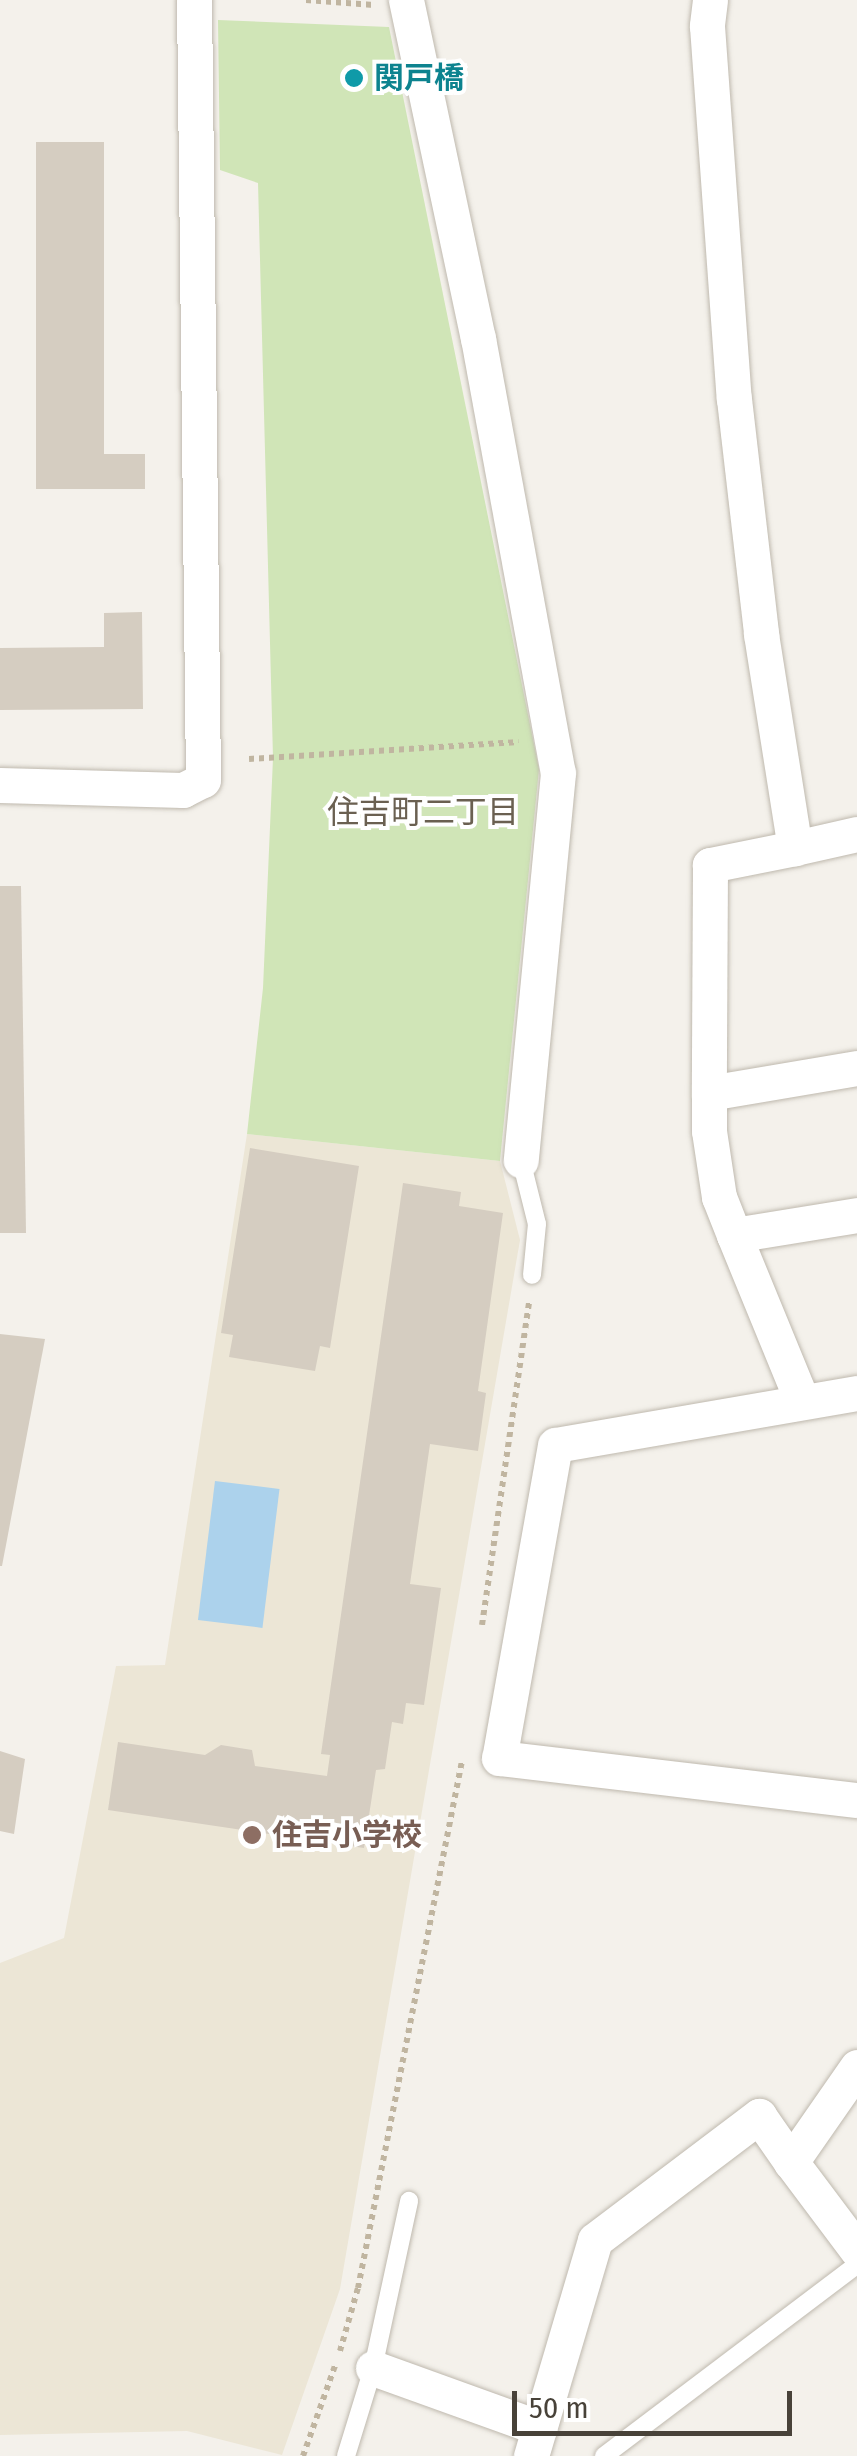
<!DOCTYPE html>
<html>
<head>
<meta charset="utf-8">
<style>
  body { margin:0 }
  #map { position:relative; width:857px; height:2456px; overflow:hidden; background:#f4f1eb; font-family:"Fira Sans Condensed","Noto Sans JP",sans-serif }
  div>[style] { position:absolute }
  .education>* { inset:0; background:#ece6d6 }
  .green>* { inset:0; background:#d0e5b7 }
  .water>* { inset:0; background:#acd2ec; transform-origin:0 0 }
  .building>* { inset:0; background:#d5cdc1 }
  .path>* { height:6px; margin-top:-3px; transform-origin:0; background:repeating-linear-gradient(90deg,#c0b5a0 0 5px,transparent 0 10px) }
  .roads { filter:drop-shadow(0 0 2px #bfb9ae) drop-shadow(0 0 2px #bfb9ae) }
  .service>* { height:18px; margin:-9px; padding:0 9px; transform-origin:9px; border-radius:9px; background:#fff }
  .minor>* { height:35px; margin:-17.5px; padding:0 17.5px; transform-origin:17.5px; border-radius:17.5px; background:#fff }
  .dots>* { width:28px; height:28px; translate:-50% -50%; box-sizing:border-box; border:5px solid #fff; border-radius:50% }
  span { translate:-50% -50%; white-space:nowrap; text-align:center; line-height:1.15; -webkit-text-stroke:8px #fff; paint-order:stroke }
  .culture-label { font-size:30px; color:#0d838f; font-weight:700 }
  .left { translate:0 -50%; text-align:left }
  .education-label { font-size:30px; color:#785e54; font-weight:700 }
  .neighbourhood-label { font-size:32px; color:#6a6051 }
  .scale { position:absolute; left:512px; top:2391px; width:280px; height:45px; box-sizing:border-box; border:5px solid #484239; border-top:0; padding-left:12px; font-size:30px; line-height:35px; white-space:nowrap; color:#484239; -webkit-text-stroke:8px #fff; paint-order:stroke }
</style>
</head>
<body>
<div id="map">
  <div class="education">
    <i style="clip-path:polygon(247px 1134px,500px 1161px,520px 1240px,340px 2289px,282px 2455px,187px 2431px,0 2435px,0 1963px,64px 1938px,116px 1666px,165px 1665px)"></i>
  </div>
  <div class="green">
    <i style="clip-path:polygon(218px 20px,389px 27px,539px 769px,500px 1161px,247px 1134px,263px 988px,273px 758px,258px 183px,220px 170px)"></i>
  </div>
  <div class="water">
    <i style="left:215px;top:1481px;width:65px;height:140px;rotate:7deg"></i>
  </div>
  <div class="building">
    <i style="clip-path:polygon(36px 142px,104px 142px,104px 454px,145px 454px,145px 489px,36px 489px)"></i>
    <i style="clip-path:polygon(142px 612px,143px 709px,0 710px,0 648px,104px 647px,104px 613px)"></i>
    <i style="clip-path:polygon(0 886px,21px 886px,26px 1233px,0 1233px)"></i>
    <i style="clip-path:polygon(250px 1148px,359px 1166px,330px 1348px,320px 1346px,315px 1371px,229px 1357px,233px 1335px,221px 1333px)"></i>
    <i style="clip-path:polygon(403px 1183px,461px 1192px,459px 1206px,503px 1213px,478px 1391px,486px 1393px,478px 1451px,430px 1444px,410px 1584px,441px 1588px,424px 1705px,406px 1703px,403px 1724px,392px 1722px,385px 1769px,376px 1770px,364px 1848px,108px 1810px,118px 1742px,205px 1755px,221px 1745px,252px 1750px,255px 1766px,327px 1776px,330px 1755px,321px 1754px)"></i>
    <i style="clip-path:polygon(0 1334px,45px 1339px,2px 1566px,0 1566px)"></i>
    <i style="clip-path:polygon(0 1751px,25px 1759px,14px 1834px,0 1831px)"></i>
  </div>
  <div class="path">
    <i style="left:306px;top:0;width:68px;rotate:4.2deg"></i>
    <i style="left:249px;top:759px;width:270px;rotate:-3.6deg"></i>
    <i style="left:482px;top:1625px;width:327px;rotate:-81.7deg"></i>
    <i style="left:340px;top:2351px;width:66px;rotate:-74.1deg"></i>
    <i style="left:358px;top:2288px;width:537px;rotate:-78.84deg"></i>
    <i style="left:303px;top:2456px;width:99px;rotate:-70.5deg"></i>
  </div>
  <div class="roads">
    <div class="service">
      <i style="left:521px;top:1160px;width:66px;rotate:76deg"></i>
      <i style="left:537px;top:1224px;width:51px;rotate:95.6deg"></i>
      <i style="left:346px;top:2456px;width:92px;rotate:-72.9deg"></i>
      <i style="left:373px;top:2368px;width:171px;rotate:-77.8deg"></i>
      <i style="left:604px;top:2456px;width:317px;rotate:-37.1deg"></i>
    </div>
    <div class="minor">
      <i style="left:406px;top:0;width:346px;rotate:78deg"></i>
      <i style="left:478px;top:338px;width:442px;rotate:79.6deg"></i>
      <i style="left:558px;top:773px;width:389px;rotate:95.5deg"></i>
      <i style="left:710px;top:0;width:26px;rotate:97deg"></i>
      <i style="left:707px;top:26px;width:374px;rotate:85.9deg"></i>
      <i style="left:734px;top:399px;width:237px;rotate:83.4deg"></i>
      <i style="left:761px;top:634px;width:217px;rotate:81deg"></i>
      <i style="left:795px;top:848px;width:64px;rotate:-12.7deg"></i>
      <i style="left:0;top:785px;width:183px;rotate:1.6deg"></i>
      <i style="left:183px;top:790px;width:22px;rotate:-27deg"></i>
      <i style="left:203px;top:780px;width:780px;rotate:-90.66deg"></i>
      <i style="left:795px;top:848px;width:87px;rotate:168.7deg"></i>
      <i style="left:710px;top:865px;width:228px;rotate:90.3deg"></i>
      <i style="left:709px;top:1093px;width:150px;rotate:-9.6deg"></i>
      <i style="left:709px;top:1093px;width:38px;rotate:90deg"></i>
      <i style="left:709px;top:1131px;width:67px;rotate:81.4deg"></i>
      <i style="left:719px;top:1197px;width:41px;rotate:68.5deg"></i>
      <i style="left:857px;top:1393px;width:306px;rotate:170.2deg"></i>
      <i style="left:555px;top:1445px;width:318px;rotate:100.1deg"></i>
      <i style="left:499px;top:1758px;width:360px;rotate:6.7deg"></i>
      <i style="left:802px;top:1401px;width:179px;rotate:-112.3deg"></i>
      <i style="left:734px;top:1235px;width:125px;rotate:-9.2deg"></i>
      <i style="left:857px;top:2067px;width:116px;rotate:124.8deg"></i>
      <i style="left:791px;top:2162px;width:110px;rotate:53.1deg"></i>
      <i style="left:373px;top:2368px;width:177px;rotate:19.8deg"></i>
      <i style="left:531px;top:2456px;width:225px;rotate:-73.5deg"></i>
      <i style="left:595px;top:2240px;width:206px;rotate:-37.1deg"></i>
      <i style="left:759px;top:2116px;width:56px;rotate:55.2deg"></i>
    </div>
  </div>
  <div class="dots">
    <i style="left:354px;top:78px;background:#0f9aa8"></i>
    <i style="left:252px;top:1835px;background:#8d6e63"></i>
  </div>
  <div class="culture-label">
    <span class="left" style="left:374px;top:78px">関戸橋</span>
  </div>
  <div class="education-label">
    <span class="left" style="left:272px;top:1835px">住吉小学校</span>
  </div>
  <div class="neighbourhood-label">
    <span style="left:423px;top:812px">住吉町二丁目</span>
  </div>
  <div class="scale">50 m</div>
</div>
</body>
</html>
